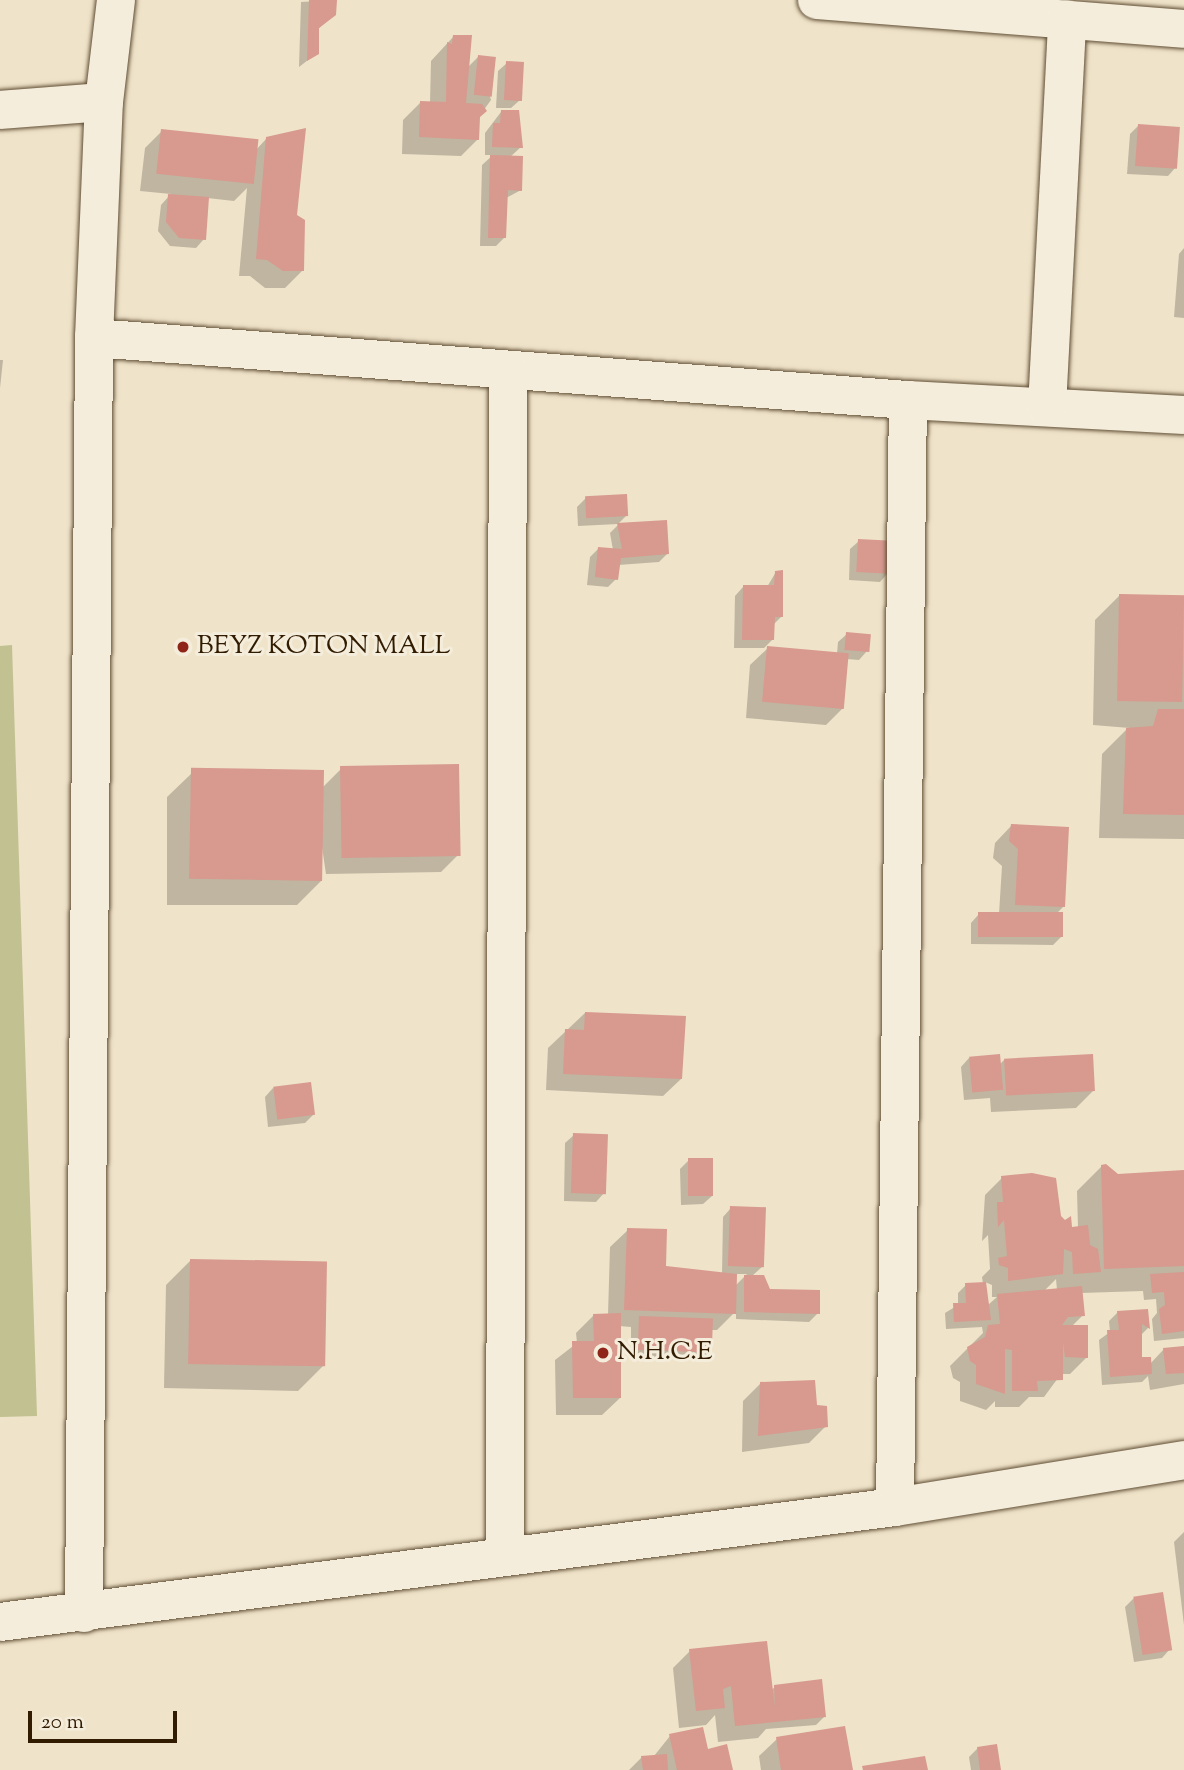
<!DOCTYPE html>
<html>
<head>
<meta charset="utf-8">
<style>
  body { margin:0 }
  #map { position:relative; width:1184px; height:1770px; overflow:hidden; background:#efe3c9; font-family:"Sorts Mill Goudy",serif }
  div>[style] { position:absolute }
  .green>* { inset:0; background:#c1c191 }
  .shadow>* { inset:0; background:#0003 }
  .building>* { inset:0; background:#d8998f; transform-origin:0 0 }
  .roads { filter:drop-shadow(0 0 2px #604e34) drop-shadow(0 0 2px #604e34) }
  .street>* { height:38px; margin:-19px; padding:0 19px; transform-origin:19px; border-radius:19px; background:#f5eddc }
  .dots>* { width:19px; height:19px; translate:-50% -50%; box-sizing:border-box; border:4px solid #f5eddc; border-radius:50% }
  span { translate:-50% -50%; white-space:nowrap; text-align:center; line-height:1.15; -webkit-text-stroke:6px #f5eddc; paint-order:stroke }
  .poi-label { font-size:26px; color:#311c02 }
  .left { translate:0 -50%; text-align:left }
  .scale { position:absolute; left:28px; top:1711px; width:149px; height:32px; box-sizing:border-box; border:4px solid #311c02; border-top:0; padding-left:9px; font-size:21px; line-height:24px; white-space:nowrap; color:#311c02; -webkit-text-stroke:5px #f5eddc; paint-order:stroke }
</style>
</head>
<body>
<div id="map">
  <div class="green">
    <i style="clip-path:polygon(12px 645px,37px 1416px,0 1417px,0 646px)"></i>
  </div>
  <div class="shadow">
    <i style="clip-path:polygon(335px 0,335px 14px,317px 30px,317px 53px,299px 67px,301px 2px)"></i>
    <i style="clip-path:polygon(454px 36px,468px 67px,478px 57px,491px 100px,478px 118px,478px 139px,461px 156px,402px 154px,403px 120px,420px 103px,430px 103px,431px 61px)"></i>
    <i style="clip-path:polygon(507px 63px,520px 100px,511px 108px,496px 108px,498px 71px)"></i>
    <i style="clip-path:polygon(501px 112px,521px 147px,510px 157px,521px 190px,506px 198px,504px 238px,496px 246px,480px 246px,482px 165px,493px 155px,485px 155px,485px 133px)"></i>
    <i style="clip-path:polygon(1138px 126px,1176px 167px,1168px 176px,1127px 174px,1130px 134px)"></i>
    <i style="clip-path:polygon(162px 131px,255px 151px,267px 138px,295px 216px,302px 271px,285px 288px,265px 288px,250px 276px,239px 276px,247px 188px,234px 201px,207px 198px,204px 239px,196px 248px,170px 246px,158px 231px,161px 205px,171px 194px,140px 191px,145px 148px)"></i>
    <i style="clip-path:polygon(1184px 248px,1184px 318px,1174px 317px,1179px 254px)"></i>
    <i style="clip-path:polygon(0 360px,3px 360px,0 388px)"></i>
    <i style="clip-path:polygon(586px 498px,627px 515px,618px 524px,578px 526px,577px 507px)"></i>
    <i style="clip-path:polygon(618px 525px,667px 554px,659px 562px,618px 565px,616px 579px,608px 587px,587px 585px,590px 557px,599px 548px,613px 550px,610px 533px)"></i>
    <i style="clip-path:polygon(859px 541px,888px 573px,880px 582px,849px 580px,850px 549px)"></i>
    <i style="clip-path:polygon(776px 572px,781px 617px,773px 625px,773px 639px,764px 648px,734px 648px,735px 596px,743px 587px,767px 587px)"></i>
    <i style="clip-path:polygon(1120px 595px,1184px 597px,1184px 839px,1099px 838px,1102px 754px,1127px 729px,1142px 729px,1093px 725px,1095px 620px)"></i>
    <i style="clip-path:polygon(847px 634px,867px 651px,859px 660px,847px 659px,843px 708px,826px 725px,746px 718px,750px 665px,768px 648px,837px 654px,838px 642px)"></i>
    <i style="clip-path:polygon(341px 769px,458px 855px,441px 872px,326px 874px,322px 847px,322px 880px,297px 905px,167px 905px,167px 797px,192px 773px,322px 788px)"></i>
    <i style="clip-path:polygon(1012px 825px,1063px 907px,1056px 914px,1062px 936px,1053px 945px,971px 944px,971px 923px,979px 914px,999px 914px,1002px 866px,993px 858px,995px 843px)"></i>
    <i style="clip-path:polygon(585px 1013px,681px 1079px,663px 1096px,546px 1090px,548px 1048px)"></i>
    <i style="clip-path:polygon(969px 1058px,999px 1065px,1005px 1059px,1094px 1090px,1076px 1108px,991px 1112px,990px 1098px,964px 1100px,961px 1067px)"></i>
    <i style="clip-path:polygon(273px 1088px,313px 1115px,305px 1123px,268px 1127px,265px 1097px)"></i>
    <i style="clip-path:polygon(574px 1135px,604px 1193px,596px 1202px,564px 1201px,565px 1143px)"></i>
    <i style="clip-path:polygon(689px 1160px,712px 1196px,703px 1204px,681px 1205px,680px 1169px)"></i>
    <i style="clip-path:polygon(evenodd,1101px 1167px,1117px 1176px,1184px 1172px,1184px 1338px,1154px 1341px,1152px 1319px,1157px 1313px,1156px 1299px,1144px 1300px,1143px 1291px,1081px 1293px,1083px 1315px,1071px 1327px,1087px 1357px,1070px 1374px,1061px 1374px,1044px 1397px,1029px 1397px,1019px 1407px,995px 1407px,995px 1401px,986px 1410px,960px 1401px,960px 1382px,953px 1378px,950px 1366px,983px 1333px,982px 1327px,946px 1329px,945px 1313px,958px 1305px,958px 1293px,966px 1285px,983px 1284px,982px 1277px,990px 1269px,988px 1235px,982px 1241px,985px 1195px,1002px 1178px,1071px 1229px,1078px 1228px,1077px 1191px,1101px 1167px,1056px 1279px,1057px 1290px,1044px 1291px,1056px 1279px,1101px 1167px,985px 1282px,992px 1285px,992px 1297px,997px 1297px,988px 1305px,985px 1282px)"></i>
    <i style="clip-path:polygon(evenodd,731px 1208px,763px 1266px,752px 1276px,769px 1291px,818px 1313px,809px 1322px,736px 1319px,736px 1311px,717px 1330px,712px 1330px,711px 1351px,703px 1360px,631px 1358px,631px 1327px,619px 1326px,620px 1398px,602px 1415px,556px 1415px,555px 1360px,577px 1343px,576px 1333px,594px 1315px,608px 1315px,610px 1247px,628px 1230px,664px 1267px,722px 1274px,723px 1217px,731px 1208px,736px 1274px,747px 1274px,735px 1286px,736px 1274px)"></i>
    <i style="clip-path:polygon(190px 1261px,323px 1366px,298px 1391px,164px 1388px,166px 1285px)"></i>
    <i style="clip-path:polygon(1146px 1311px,1148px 1328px,1140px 1336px,1140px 1359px,1150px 1364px,1164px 1349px,1184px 1347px,1184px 1384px,1150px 1390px,1148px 1376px,1142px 1382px,1102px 1385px,1099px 1340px,1110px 1332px,1109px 1321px,1118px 1312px)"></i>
    <i style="clip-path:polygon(761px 1383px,815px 1407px,826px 1426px,809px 1443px,742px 1452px,743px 1401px)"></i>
    <i style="clip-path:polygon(1184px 1532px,1184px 1625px,1174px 1542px)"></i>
    <i style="clip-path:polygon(1134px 1598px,1170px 1649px,1162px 1658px,1134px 1662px,1125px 1607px)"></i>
    <i style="clip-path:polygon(690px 1651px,771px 1690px,775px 1687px,824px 1717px,816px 1725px,766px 1729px,758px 1738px,718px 1742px,715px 1715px,706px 1725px,679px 1728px,673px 1668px)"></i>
    <i style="clip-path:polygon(670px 1736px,706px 1751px,731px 1770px,629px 1770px,642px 1757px,654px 1756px)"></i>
    <i style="clip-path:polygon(777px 1739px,851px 1770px,761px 1770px,759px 1756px)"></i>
    <i style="clip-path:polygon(978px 1748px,999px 1770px,971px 1770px,969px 1757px)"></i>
  </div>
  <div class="building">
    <i style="clip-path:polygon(309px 0,337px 0,336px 15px,319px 28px,319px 54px,307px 61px)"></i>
    <i style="clip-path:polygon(453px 35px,472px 35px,466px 103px,482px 104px,487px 111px,480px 117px,479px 140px,419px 137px,420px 101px,446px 102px,447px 42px,452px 44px)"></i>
    <i style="left:478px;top:55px;width:18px;height:40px;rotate:6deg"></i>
    <i style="left:506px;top:61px;width:18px;height:39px;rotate:3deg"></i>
    <i style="clip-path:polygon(501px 110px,519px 110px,523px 148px,492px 147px,493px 123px,500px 123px)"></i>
    <i style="left:1138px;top:124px;width:42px;height:42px;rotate:4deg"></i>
    <i style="clip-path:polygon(306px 128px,297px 215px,305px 220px,304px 271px,283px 271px,267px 260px,256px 259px,266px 137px)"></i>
    <i style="left:161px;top:129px;width:98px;height:45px;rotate:6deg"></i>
    <i style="clip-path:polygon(490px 155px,523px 156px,522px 191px,508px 190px,506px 238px,488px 238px)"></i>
    <i style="clip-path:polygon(168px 194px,209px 197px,206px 240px,179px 238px,166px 222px)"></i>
    <i style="left:627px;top:494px;width:22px;height:42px;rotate:87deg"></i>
    <i style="clip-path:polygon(667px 520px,669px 554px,621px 558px,618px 580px,595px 577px,598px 547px,622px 549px,617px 523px)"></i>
    <i style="left:858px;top:539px;width:34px;height:33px;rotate:3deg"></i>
    <i style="clip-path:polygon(783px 570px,783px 617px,775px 617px,774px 640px,742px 640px,743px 585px,774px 585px,775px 571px)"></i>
    <i style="left:1119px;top:594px;width:65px;height:107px;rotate:1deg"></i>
    <i style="left:846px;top:632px;width:25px;height:18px;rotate:5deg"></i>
    <i style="left:767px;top:646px;width:82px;height:56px;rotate:5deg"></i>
    <i style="clip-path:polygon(1158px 709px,1184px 709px,1184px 815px,1123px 814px,1126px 728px,1153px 726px)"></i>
    <i style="left:459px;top:764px;width:92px;height:119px;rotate:89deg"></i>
    <i style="left:324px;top:770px;width:111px;height:133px;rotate:91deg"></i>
    <i style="clip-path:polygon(1011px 824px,1069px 827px,1065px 907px,1015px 905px,1018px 849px,1009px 841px)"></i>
    <i style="left:1063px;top:912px;width:25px;height:85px;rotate:90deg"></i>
    <i style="clip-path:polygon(585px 1012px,686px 1016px,682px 1079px,563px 1074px,565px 1029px,584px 1030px)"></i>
    <i style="left:1000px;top:1054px;width:36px;height:31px;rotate:85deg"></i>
    <i style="left:1093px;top:1054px;width:37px;height:89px;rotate:87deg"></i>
    <i style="left:311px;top:1082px;width:33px;height:38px;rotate:83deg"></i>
    <i style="left:573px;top:1133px;width:35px;height:60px;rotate:2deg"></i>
    <i style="left:713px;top:1158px;width:38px;height:25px;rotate:90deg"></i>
    <i style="clip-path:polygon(1106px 1164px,1118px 1174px,1184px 1170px,1184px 1266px,1104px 1269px,1101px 1165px)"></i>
    <i style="clip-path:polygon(1032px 1173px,1056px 1178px,1061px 1216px,1065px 1220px,1071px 1216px,1072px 1227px,1088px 1225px,1090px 1245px,1098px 1249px,1101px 1272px,1073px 1274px,1072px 1252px,1064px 1249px,1063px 1274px,1008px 1281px,1008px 1268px,999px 1265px,998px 1258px,1007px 1256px,1004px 1220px,998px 1227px,997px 1202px,1003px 1202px,1001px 1176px)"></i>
    <i style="left:730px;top:1206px;width:36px;height:60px;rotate:2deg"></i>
    <i style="clip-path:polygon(627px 1228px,667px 1229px,666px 1266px,737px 1274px,736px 1314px,624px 1310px)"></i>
    <i style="left:190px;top:1259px;width:137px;height:105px;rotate:1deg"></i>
    <i style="clip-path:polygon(1184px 1272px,1184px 1331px,1162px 1334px,1159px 1309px,1165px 1305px,1164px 1292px,1152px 1293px,1150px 1274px)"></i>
    <i style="clip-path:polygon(744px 1275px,764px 1275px,770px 1289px,820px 1290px,820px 1314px,744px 1312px)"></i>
    <i style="clip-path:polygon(986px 1282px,991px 1320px,954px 1322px,953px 1303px,966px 1303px,965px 1283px)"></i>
    <i style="clip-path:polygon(1082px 1286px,1085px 1316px,1068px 1317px,1062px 1325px,1088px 1325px,1088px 1358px,1065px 1357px,1063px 1342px,1063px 1380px,1037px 1381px,1038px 1391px,1012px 1391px,1012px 1350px,1005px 1349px,1005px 1394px,976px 1384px,976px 1365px,970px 1361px,967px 1347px,985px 1337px,988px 1325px,1000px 1324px,997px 1294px)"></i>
    <i style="clip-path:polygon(1148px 1309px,1150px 1329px,1142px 1324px,1142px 1357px,1151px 1357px,1152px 1374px,1110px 1377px,1107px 1330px,1119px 1330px,1117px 1311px)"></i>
    <i style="clip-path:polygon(621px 1313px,621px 1398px,573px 1398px,572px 1341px,594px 1341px,593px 1314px)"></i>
    <i style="left:639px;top:1316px;width:74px;height:34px;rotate:2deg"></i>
    <i style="clip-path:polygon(1184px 1346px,1184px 1373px,1166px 1374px,1163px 1348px)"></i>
    <i style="clip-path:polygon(815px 1380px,817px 1405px,827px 1406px,828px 1427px,758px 1436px,760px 1382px)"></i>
    <i style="left:1163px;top:1592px;width:59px;height:30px;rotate:81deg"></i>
    <i style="clip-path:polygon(767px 1641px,775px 1708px,774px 1685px,822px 1679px,826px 1717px,735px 1726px,731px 1686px,723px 1689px,725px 1708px,696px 1711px,689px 1649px)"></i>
    <i style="clip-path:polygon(845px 1726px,853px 1770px,781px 1770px,776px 1737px)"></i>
    <i style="clip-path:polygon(703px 1727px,708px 1749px,727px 1744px,733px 1770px,677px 1770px,669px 1734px)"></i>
    <i style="clip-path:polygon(997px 1744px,1001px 1770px,980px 1770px,977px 1747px)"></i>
    <i style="clip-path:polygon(667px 1754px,668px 1770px,643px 1770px,641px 1756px)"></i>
    <i style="clip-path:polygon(925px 1756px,928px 1770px,863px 1770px,862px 1766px)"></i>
  </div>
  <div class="roads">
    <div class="street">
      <i style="left:817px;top:0;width:368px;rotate:4.5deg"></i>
      <i style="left:0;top:110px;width:104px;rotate:-4.4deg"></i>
      <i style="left:94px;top:338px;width:816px;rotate:4.36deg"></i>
      <i style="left:908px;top:400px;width:276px;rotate:3.1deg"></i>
      <i style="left:1047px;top:407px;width:388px;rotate:-87deg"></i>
      <i style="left:895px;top:1507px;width:1107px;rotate:-89.33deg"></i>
      <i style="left:505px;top:1556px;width:1186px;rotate:-89.86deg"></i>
      <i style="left:84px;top:1613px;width:1275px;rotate:-89.55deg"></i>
      <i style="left:94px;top:338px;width:236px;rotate:-87.6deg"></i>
      <i style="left:104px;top:102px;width:103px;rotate:-83.3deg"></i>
      <i style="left:0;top:1622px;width:902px;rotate:-7.32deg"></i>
      <i style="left:895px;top:1507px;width:293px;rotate:-9.2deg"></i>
    </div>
  </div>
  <div class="dots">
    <i style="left:183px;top:647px;background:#8f2418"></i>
    <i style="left:603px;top:1353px;background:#8f2418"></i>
  </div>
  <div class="poi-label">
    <span class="left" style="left:197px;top:647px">BEYZ KOTON MALL</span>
    <span class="left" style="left:617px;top:1353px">N.H.C.E</span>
  </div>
  <div class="scale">20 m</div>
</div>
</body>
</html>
